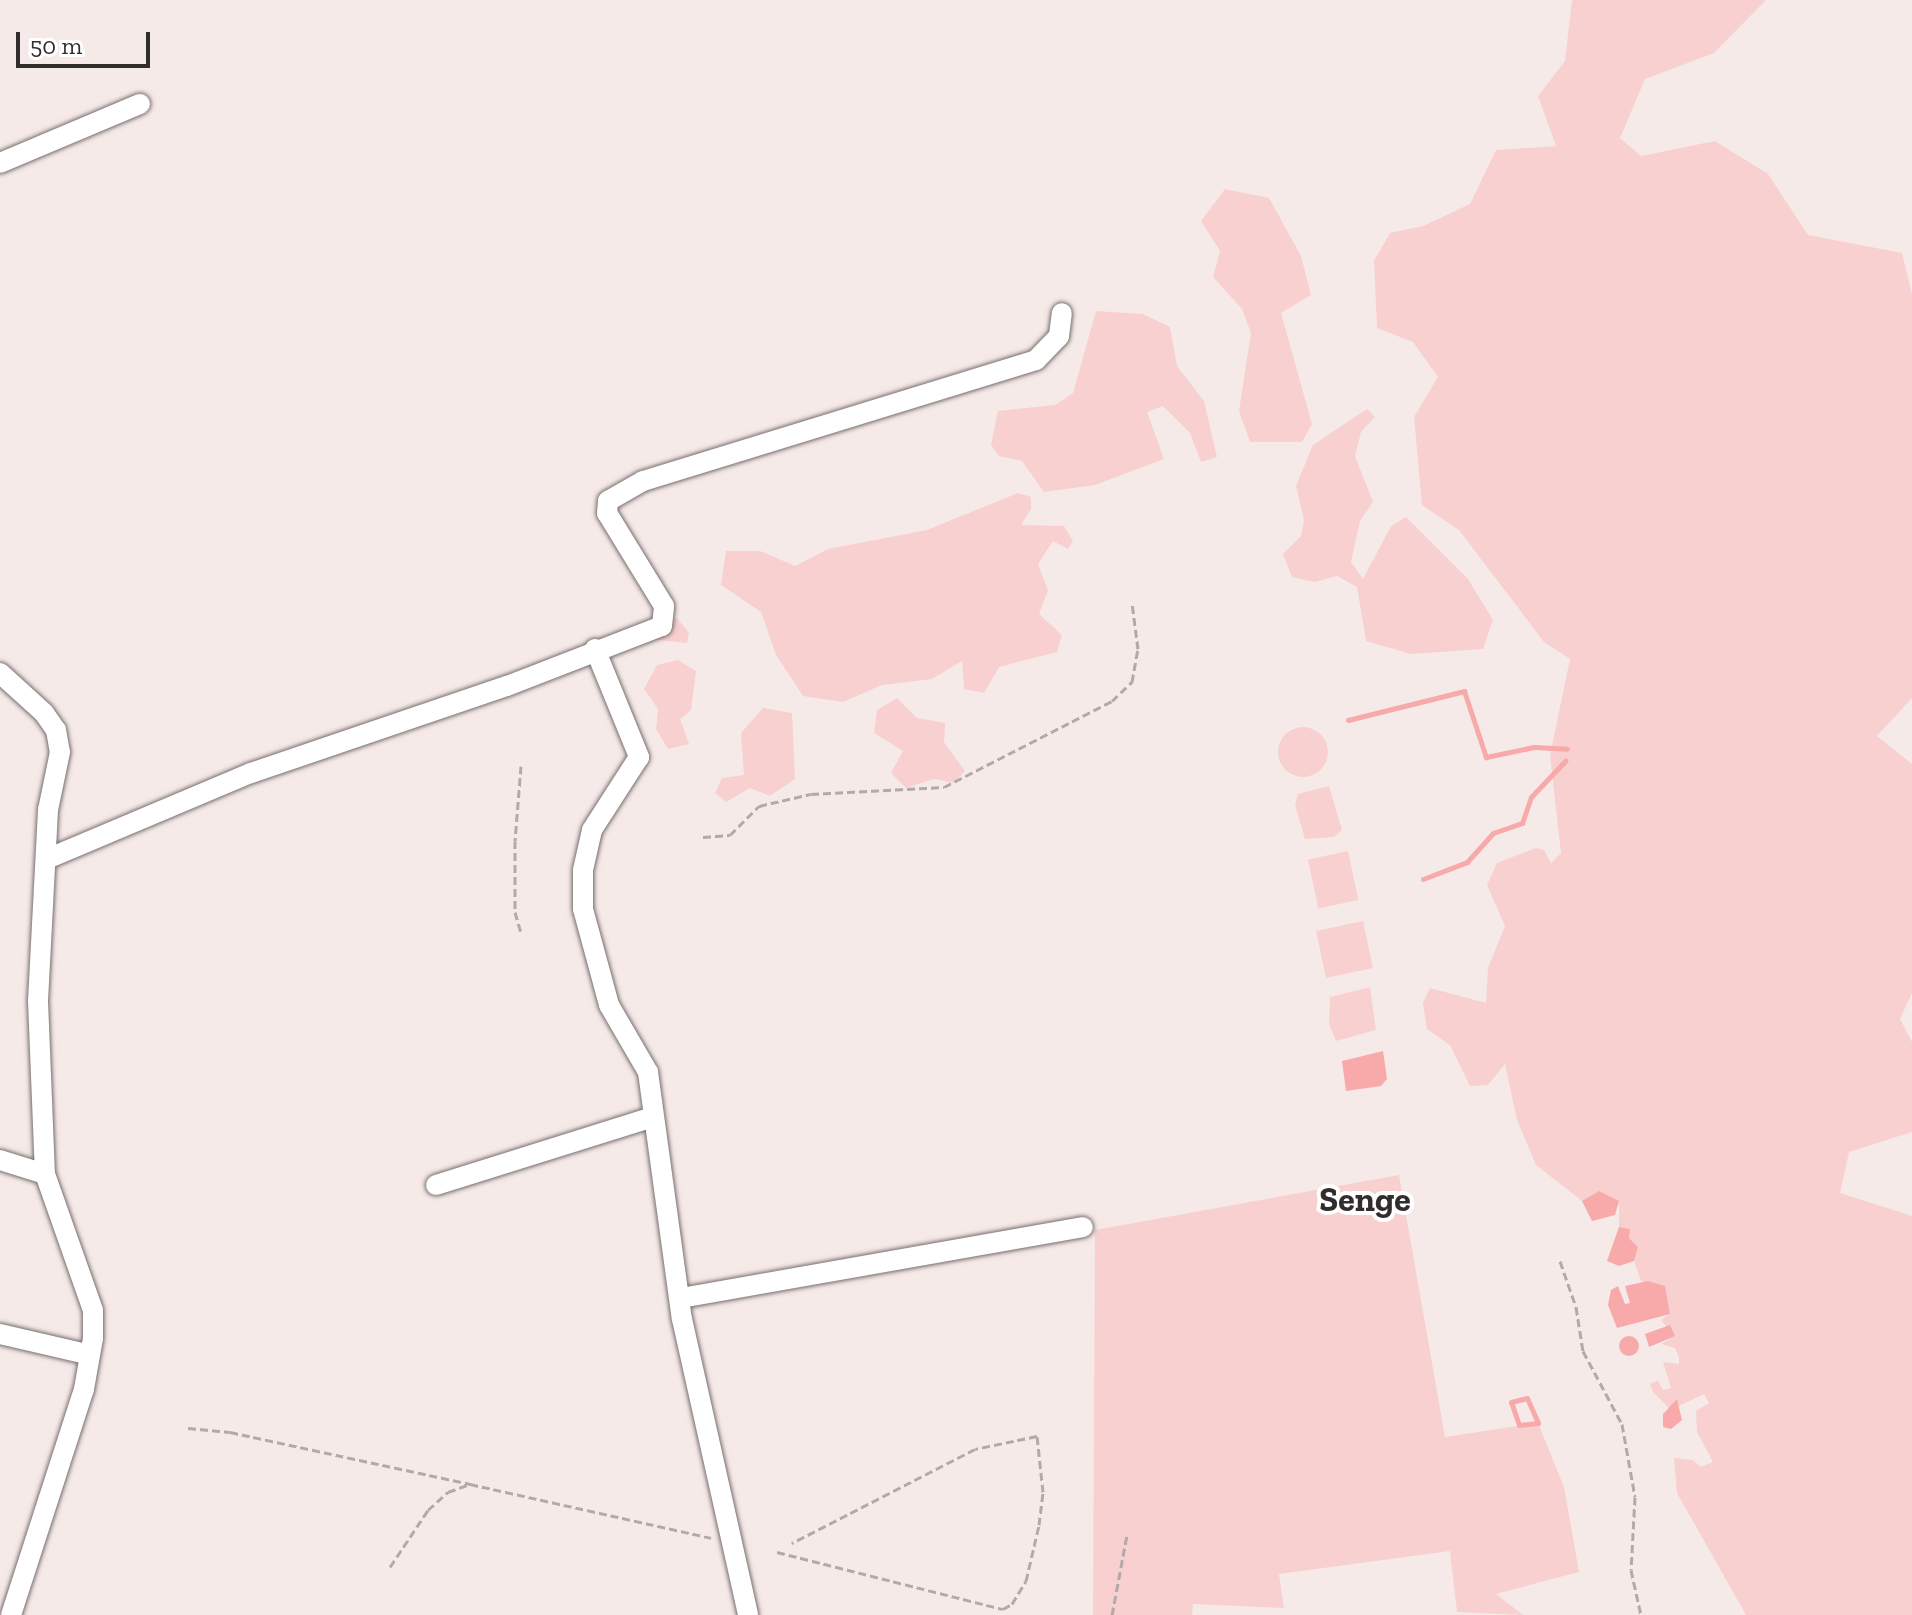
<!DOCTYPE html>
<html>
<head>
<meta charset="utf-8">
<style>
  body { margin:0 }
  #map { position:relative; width:1912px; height:1615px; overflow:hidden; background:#f6eae9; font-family:"Zilla Slab",serif }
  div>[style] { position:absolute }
  .green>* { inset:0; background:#f8d0d0; transform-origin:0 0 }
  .round { border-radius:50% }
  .water>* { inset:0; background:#f8a9a9 }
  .stream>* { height:5px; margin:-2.5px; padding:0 2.5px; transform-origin:2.5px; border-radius:2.5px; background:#f8a9a9 }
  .path>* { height:3px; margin-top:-1.5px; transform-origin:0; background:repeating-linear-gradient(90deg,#b3a9a9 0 8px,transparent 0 12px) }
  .roads { filter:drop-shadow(0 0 2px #786e6e) drop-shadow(0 0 2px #786e6e) }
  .minor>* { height:20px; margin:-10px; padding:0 10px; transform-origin:10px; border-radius:10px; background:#fff }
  span { translate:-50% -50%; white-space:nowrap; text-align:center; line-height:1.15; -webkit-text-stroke:8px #fff; paint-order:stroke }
  .quarter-label { font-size:34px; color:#322d2d; font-weight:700 }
  .scale { position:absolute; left:16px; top:32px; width:134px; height:36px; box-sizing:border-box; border:4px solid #322d2d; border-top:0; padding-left:10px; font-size:24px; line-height:28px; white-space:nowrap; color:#322d2d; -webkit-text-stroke:6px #fff; paint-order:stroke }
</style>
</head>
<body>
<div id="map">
  <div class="green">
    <i style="clip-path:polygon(1572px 0,1766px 0,1714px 53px,1645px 79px,1620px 138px,1641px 156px,1715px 141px,1768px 174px,1808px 235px,1902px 253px,1912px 294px,1912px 698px,1877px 736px,1912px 764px,1912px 993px,1900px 1019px,1912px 1042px,1912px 1132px,1849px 1152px,1840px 1193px,1912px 1216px,1912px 1615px,1746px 1615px,1677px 1493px,1674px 1458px,1693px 1460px,1701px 1467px,1713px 1462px,1697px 1432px,1696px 1411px,1709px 1403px,1704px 1394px,1679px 1406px,1677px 1400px,1671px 1410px,1653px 1392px,1650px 1384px,1658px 1380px,1663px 1390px,1671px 1388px,1663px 1362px,1679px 1364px,1679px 1357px,1675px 1348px,1661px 1344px,1674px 1336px,1661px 1320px,1670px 1314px,1665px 1287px,1641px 1281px,1634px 1261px,1638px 1247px,1629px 1238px,1630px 1229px,1619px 1227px,1619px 1201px,1599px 1191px,1582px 1201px,1536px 1165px,1517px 1120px,1505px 1064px,1488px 1085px,1470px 1086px,1450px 1045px,1427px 1029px,1423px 1003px,1430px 988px,1486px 1003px,1488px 968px,1505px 926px,1487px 885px,1497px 863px,1536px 848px,1544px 850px,1551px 863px,1561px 853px,1550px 755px,1570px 659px,1544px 642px,1459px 530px,1422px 505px,1414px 417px,1438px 377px,1413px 342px,1377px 328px,1374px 261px,1390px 233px,1423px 226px,1470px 204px,1496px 150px,1556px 146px,1538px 96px,1565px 61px)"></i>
    <i style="clip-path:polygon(1225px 189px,1269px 198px,1301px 256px,1311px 295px,1281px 313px,1312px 424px,1302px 442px,1250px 442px,1239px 411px,1251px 333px,1242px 309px,1213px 277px,1220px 251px,1201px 221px)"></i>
    <i style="clip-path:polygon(1096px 311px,1143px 314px,1170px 327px,1177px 366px,1204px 401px,1217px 457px,1201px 462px,1190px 433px,1163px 406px,1147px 412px,1164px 459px,1095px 485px,1044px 492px,1022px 461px,999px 456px,991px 445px,998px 411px,1055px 405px,1073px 393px)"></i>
    <i style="clip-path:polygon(1367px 409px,1375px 417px,1361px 432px,1355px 456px,1373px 502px,1360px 521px,1351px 562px,1363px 579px,1391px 526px,1406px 517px,1468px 579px,1493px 620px,1483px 649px,1411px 654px,1366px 641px,1357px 587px,1337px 576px,1315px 582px,1292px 577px,1283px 554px,1301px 536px,1304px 520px,1296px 486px,1313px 445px)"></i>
    <i style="clip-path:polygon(1018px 493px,1031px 497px,1031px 509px,1021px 525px,1064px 526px,1073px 541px,1068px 549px,1053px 541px,1038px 564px,1048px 590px,1039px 614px,1062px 635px,1057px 652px,999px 667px,984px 693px,964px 689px,962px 661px,932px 679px,882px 685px,843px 702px,803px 696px,776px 655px,761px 612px,721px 585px,726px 551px,760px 551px,795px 566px,828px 549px,927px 530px)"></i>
    <i style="clip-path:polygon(677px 618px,689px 633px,687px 643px,650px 639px,650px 626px)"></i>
    <i style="clip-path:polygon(678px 660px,696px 671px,691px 710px,680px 719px,689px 744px,668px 749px,656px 729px,658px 709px,644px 689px,657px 665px)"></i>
    <i style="clip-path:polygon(897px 698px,917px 718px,945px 723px,944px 742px,965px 771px,954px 783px,934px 779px,906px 788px,891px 773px,903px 751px,874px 733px,877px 710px)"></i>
    <i style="clip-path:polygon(763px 708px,792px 713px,795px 779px,770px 796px,750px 788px,726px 802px,715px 793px,722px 778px,744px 775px,741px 733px)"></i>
    <i class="round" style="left:1278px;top:727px;width:50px;height:50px"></i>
    <i style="clip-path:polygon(1329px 786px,1342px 830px,1334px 837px,1305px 839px,1295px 805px,1298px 794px)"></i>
    <i style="left:1348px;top:851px;width:50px;height:41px;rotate:78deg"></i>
    <i style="left:1363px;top:921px;width:48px;height:48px;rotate:78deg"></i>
    <i style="clip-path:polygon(1370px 987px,1376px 1030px,1336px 1041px,1329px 1024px,1330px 997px)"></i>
    <i style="clip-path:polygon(1399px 1175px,1445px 1437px,1538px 1423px,1564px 1487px,1579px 1572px,1496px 1594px,1523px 1615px,1457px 1612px,1450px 1551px,1279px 1574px,1284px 1608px,1193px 1604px,1192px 1615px,1093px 1615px,1095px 1230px)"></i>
  </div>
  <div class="water">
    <i style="clip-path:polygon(1383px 1051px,1387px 1079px,1381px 1086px,1346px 1091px,1342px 1061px)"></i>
    <i style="clip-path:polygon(1599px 1191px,1619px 1201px,1615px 1215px,1592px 1221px,1582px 1201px)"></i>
    <i style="clip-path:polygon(1619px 1227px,1630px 1229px,1629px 1238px,1638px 1247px,1634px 1261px,1619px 1266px,1607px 1261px)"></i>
    <i style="clip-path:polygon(1648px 1281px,1665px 1286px,1670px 1314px,1617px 1328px,1608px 1305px,1611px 1290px,1618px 1286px,1625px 1304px,1630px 1303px,1625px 1286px)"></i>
    <i style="clip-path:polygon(1670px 1325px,1675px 1336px,1649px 1347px,1645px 1334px)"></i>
    <i class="round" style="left:1619px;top:1336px;width:20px;height:20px"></i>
    <i style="clip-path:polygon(1677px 1399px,1682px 1420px,1671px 1429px,1663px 1427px,1663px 1414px)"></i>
  </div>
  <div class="stream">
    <i style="left:1348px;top:720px;width:120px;rotate:-14deg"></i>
    <i style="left:1464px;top:691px;width:70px;rotate:71.6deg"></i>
    <i style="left:1486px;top:757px;width:49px;rotate:-11.8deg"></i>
    <i style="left:1534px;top:747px;width:33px;rotate:3deg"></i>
    <i style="left:1423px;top:879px;width:47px;rotate:-21.1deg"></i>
    <i style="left:1467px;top:862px;width:39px;rotate:-48deg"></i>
    <i style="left:1493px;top:833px;width:31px;rotate:-19deg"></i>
    <i style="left:1522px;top:823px;width:28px;rotate:-71deg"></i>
    <i style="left:1531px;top:797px;width:50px;rotate:-46.6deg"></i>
    <i style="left:1527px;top:1398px;width:27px;rotate:66deg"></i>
    <i style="left:1538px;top:1423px;width:19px;rotate:174deg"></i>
    <i style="left:1519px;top:1425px;width:24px;rotate:-109deg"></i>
    <i style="left:1511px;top:1402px;width:16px;rotate:-14deg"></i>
  </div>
  <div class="path">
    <i style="left:521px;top:766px;width:75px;rotate:94.6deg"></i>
    <i style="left:515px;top:841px;width:71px;rotate:90deg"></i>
    <i style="left:515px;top:912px;width:22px;rotate:74deg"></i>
    <i style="left:703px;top:837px;width:27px;rotate:-4deg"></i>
    <i style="left:730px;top:835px;width:41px;rotate:-45deg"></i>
    <i style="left:759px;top:806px;width:53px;rotate:-13deg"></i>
    <i style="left:811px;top:794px;width:133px;rotate:-3deg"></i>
    <i style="left:944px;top:787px;width:189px;rotate:-27.1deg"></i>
    <i style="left:1112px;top:701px;width:28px;rotate:-44deg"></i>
    <i style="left:1132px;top:682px;width:34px;rotate:-80deg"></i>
    <i style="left:1138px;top:649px;width:46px;rotate:-97.4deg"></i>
    <i style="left:1560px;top:1261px;width:49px;rotate:70.8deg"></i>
    <i style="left:1576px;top:1307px;width:45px;rotate:81deg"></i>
    <i style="left:1583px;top:1351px;width:83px;rotate:61.9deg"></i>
    <i style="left:1622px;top:1424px;width:74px;rotate:79.9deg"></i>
    <i style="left:1635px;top:1497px;width:73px;rotate:93.1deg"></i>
    <i style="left:1631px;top:1570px;width:46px;rotate:77.5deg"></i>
    <i style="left:188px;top:1428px;width:42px;rotate:5.4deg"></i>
    <i style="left:230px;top:1432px;width:246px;rotate:12.2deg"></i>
    <i style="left:777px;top:1552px;width:233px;rotate:14.2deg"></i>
    <i style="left:1003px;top:1609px;width:10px;rotate:-29deg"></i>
    <i style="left:1012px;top:1604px;width:27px;rotate:-59deg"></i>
    <i style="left:1026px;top:1581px;width:57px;rotate:-76.9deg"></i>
    <i style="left:1039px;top:1525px;width:33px;rotate:-83deg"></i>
    <i style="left:1043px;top:1492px;width:56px;rotate:-96.1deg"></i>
    <i style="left:1037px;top:1436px;width:63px;rotate:168.2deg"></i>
    <i style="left:975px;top:1449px;width:206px;rotate:152.8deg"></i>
    <i style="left:390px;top:1567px;width:69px;rotate:-56.3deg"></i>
    <i style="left:428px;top:1510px;width:27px;rotate:-42deg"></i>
    <i style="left:448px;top:1492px;width:23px;rotate:-20deg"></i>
    <i style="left:470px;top:1484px;width:247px;rotate:12.6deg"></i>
    <i style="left:1112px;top:1615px;width:81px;rotate:-79.4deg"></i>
  </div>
  <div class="roads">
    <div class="minor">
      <i style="left:0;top:163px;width:152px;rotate:-22.9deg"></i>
      <i style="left:595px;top:649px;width:117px;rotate:67.8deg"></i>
      <i style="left:639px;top:757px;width:87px;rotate:122.8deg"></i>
      <i style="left:592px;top:830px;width:41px;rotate:102.7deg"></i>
      <i style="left:583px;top:870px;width:39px;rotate:90deg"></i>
      <i style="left:583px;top:909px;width:99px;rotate:74.8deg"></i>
      <i style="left:609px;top:1005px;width:78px;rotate:59.8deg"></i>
      <i style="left:648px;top:1072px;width:249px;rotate:82.2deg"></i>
      <i style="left:682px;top:1319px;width:303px;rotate:77.4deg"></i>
      <i style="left:0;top:673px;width:59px;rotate:42.3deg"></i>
      <i style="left:44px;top:713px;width:21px;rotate:55deg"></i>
      <i style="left:56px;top:730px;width:22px;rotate:80deg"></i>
      <i style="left:60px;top:752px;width:59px;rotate:101.7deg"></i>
      <i style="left:48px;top:810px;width:191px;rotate:93deg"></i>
      <i style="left:38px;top:1001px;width:173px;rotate:87.7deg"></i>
      <i style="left:45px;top:1174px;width:144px;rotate:70.6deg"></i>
      <i style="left:93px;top:1310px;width:28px;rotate:90deg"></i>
      <i style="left:93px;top:1338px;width:52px;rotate:100deg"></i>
      <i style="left:84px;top:1389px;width:237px;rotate:107.9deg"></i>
      <i style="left:47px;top:859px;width:221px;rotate:-22.9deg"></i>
      <i style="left:251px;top:773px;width:270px;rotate:-18.8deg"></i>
      <i style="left:507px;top:686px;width:166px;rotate:-21.2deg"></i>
      <i style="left:662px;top:626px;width:20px;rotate:-84deg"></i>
      <i style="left:664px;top:606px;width:109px;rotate:-121.5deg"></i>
      <i style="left:607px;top:513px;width:12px;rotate:-85deg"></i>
      <i style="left:608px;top:501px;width:40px;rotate:-29.7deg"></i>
      <i style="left:643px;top:481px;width:411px;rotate:-17.1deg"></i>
      <i style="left:1036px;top:360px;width:33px;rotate:-46deg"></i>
      <i style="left:1059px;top:336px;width:23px;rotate:-83deg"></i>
      <i style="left:0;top:1160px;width:47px;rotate:17.3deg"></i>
      <i style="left:436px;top:1185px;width:227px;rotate:-17.4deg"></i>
      <i style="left:681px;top:1298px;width:408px;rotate:-10deg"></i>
      <i style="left:0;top:1334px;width:92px;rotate:13.1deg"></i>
    </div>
  </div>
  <div class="quarter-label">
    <span style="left:1365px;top:1200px">Senge</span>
  </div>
  <div class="scale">50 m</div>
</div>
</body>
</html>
